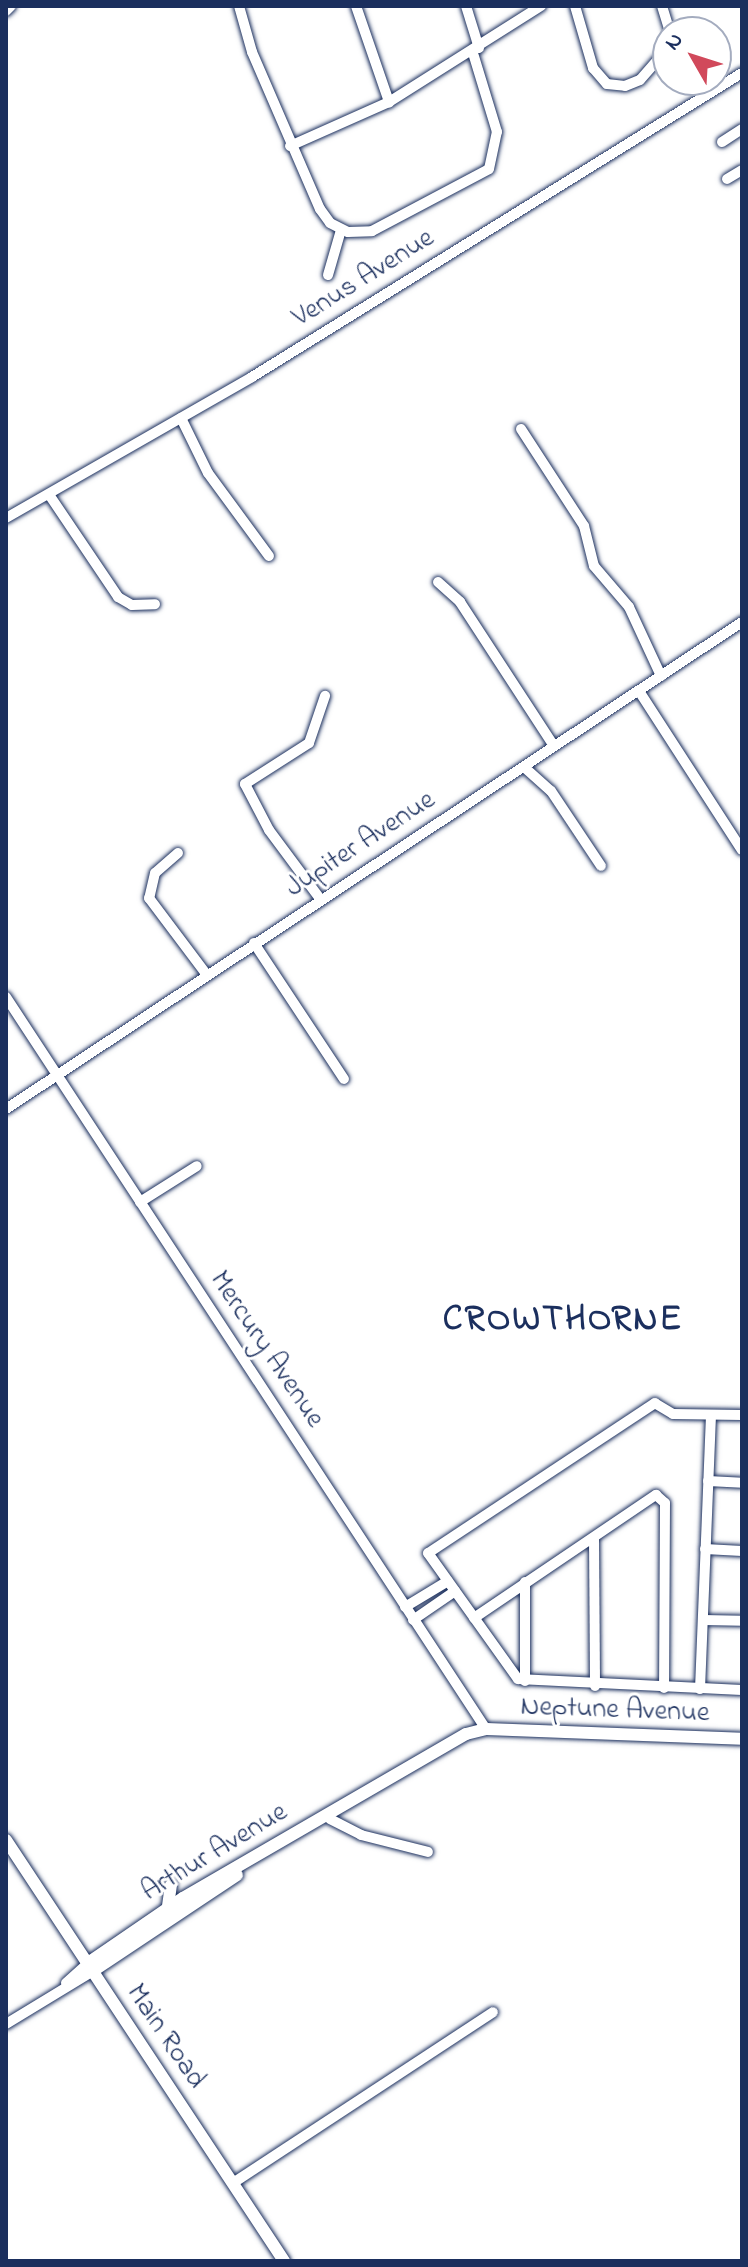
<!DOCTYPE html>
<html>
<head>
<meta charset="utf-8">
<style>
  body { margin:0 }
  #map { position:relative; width:748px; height:2267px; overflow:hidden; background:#fff; font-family:"Indie Flower",sans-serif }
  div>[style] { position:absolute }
  .roads { filter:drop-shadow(0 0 2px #1b2f5e) drop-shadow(0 0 2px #1b2f5e) }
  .minor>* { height:10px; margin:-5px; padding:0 5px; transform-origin:5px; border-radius:5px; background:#fff }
  .major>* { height:12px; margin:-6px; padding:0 6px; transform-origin:6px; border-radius:6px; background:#fff }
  span { translate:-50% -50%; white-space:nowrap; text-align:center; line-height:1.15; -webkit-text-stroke:6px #fff; paint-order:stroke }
  .street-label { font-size:28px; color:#1b2f5e }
  .district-label { font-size:36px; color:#1b2f5e; font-weight:700; letter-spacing:2px }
  .frame { position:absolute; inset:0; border:8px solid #1b2f5e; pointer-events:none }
  .north { position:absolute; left:652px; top:16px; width:80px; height:80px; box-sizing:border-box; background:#fff; border:2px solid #a4acbf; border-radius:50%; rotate:309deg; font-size:22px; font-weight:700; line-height:32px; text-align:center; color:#1b2f5e }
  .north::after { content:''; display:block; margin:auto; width:28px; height:36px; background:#d1495b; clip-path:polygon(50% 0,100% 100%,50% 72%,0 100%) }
</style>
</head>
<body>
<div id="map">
  <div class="roads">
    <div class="minor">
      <i style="left:239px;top:6px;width:48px;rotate:74.2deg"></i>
      <i style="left:252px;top:52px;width:171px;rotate:66.6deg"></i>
      <i style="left:320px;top:209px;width:17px;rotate:54deg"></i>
      <i style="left:330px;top:223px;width:20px;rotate:27deg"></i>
      <i style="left:348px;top:232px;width:24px;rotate:-2deg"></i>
      <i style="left:372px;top:231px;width:132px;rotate:-27.9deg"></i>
      <i style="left:489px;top:169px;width:38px;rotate:-78deg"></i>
      <i style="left:497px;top:132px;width:83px;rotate:-106.9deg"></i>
      <i style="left:356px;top:6px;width:102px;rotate:71deg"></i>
      <i style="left:466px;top:6px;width:44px;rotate:72.8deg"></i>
      <i style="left:575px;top:6px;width:65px;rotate:73.8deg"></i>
      <i style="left:593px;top:68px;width:21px;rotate:49deg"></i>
      <i style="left:607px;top:84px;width:18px;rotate:6deg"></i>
      <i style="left:625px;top:86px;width:16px;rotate:-22deg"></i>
      <i style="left:640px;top:80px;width:43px;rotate:-48.8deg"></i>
      <i style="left:662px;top:6px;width:27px;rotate:73deg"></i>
      <i style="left:6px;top:11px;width:7px;rotate:-45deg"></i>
      <i style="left:722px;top:142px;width:24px;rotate:-33deg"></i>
      <i style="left:290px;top:146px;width:108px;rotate:-24deg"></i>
      <i style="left:389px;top:102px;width:180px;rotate:-32.3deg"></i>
      <i style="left:727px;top:179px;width:17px;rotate:-31deg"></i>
      <i style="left:328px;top:275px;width:47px;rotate:-73.9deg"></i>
      <i style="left:181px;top:418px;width:61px;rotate:63.9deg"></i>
      <i style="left:208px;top:473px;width:103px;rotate:53.7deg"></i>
      <i style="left:521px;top:429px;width:116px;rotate:57deg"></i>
      <i style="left:584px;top:526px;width:41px;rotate:76deg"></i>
      <i style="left:594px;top:566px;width:54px;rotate:49.5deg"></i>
      <i style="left:629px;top:607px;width:76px;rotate:65.1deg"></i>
      <i style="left:50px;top:496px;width:122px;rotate:56deg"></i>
      <i style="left:118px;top:597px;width:16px;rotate:30deg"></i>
      <i style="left:132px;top:605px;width:23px;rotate:-2deg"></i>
      <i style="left:6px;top:518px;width:284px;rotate:-29.8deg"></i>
      <i style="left:252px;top:377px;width:577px;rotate:-31.82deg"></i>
      <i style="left:438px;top:582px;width:30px;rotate:42deg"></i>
      <i style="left:460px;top:602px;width:172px;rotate:56.9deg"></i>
      <i style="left:639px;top:691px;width:189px;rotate:57.1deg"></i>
      <i style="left:524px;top:767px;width:36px;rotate:42deg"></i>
      <i style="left:551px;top:791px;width:90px;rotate:56.3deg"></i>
      <i style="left:178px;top:853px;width:30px;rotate:139deg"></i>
      <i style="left:155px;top:873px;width:26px;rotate:103deg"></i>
      <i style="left:149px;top:898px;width:96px;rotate:53deg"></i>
      <i style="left:321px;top:900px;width:87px;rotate:-126.6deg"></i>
      <i style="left:269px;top:830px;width:52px;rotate:-117.6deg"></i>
      <i style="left:245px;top:784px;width:76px;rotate:-32.6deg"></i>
      <i style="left:309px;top:743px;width:50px;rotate:-71.2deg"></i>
      <i style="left:254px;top:943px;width:163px;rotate:56.5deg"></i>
      <i style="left:6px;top:997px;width:875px;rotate:56.75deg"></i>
      <i style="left:6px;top:1109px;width:883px;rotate:-33.49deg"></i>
      <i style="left:140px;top:1202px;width:67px;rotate:-32.3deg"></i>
      <i style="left:742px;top:1415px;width:69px;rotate:-179.2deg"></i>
      <i style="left:673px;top:1414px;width:21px;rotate:-149deg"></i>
      <i style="left:655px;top:1403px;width:272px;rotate:146.5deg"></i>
      <i style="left:428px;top:1553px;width:155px;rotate:54.5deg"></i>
      <i style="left:518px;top:1679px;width:224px;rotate:2.8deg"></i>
      <i style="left:708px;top:1481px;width:34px;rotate:3deg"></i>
      <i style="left:594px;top:1538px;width:148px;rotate:89.6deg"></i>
      <i style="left:705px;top:1549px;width:37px;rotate:3deg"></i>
      <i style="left:405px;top:1607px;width:50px;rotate:-31.2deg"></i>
      <i style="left:474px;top:1618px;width:220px;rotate:-34.1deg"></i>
      <i style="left:656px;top:1495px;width:12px;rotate:42deg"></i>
      <i style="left:665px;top:1503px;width:185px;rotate:90.3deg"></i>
      <i style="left:413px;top:1620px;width:51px;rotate:-34.6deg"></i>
      <i style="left:703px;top:1620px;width:39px;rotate:1deg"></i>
      <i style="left:525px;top:1681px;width:99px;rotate:-90deg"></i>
      <i style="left:700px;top:1689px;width:274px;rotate:-87.7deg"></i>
      <i style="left:330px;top:1819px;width:35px;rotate:27deg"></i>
      <i style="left:361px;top:1835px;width:69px;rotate:14.2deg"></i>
      <i style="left:66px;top:1983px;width:30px;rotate:-42deg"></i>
      <i style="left:6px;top:2024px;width:102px;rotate:-31.3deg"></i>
      <i style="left:233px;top:2183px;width:311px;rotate:-33.3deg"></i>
    </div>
    <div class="major">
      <i style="left:6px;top:1840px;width:505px;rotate:56.56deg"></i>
      <i style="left:168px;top:1906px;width:21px;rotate:-82deg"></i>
      <i style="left:88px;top:1963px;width:115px;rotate:-34.4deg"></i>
      <i style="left:183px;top:1898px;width:327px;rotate:-30.1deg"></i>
      <i style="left:466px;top:1734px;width:21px;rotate:-14deg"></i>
      <i style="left:486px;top:1729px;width:256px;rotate:2.2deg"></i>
      <i style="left:93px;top:1971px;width:173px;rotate:-33.7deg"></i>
    </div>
  </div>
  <div class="street-label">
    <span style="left:364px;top:279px;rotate:-32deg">Venus Avenue</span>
    <span style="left:361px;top:845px;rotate:-33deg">Jupiter Avenue</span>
    <span style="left:266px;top:1350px;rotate:56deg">Mercury Avenue</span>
    <span style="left:615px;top:1711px;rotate:2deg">Neptune Avenue</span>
    <span style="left:215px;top:1853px;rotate:-31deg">Arthur Avenue</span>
    <span style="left:165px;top:2037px;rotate:56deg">Main Road</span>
  </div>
  <div class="district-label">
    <span style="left:563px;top:1321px">CROWTHORNE</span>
  </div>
  <div class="frame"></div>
  <div class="north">N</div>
</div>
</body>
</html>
